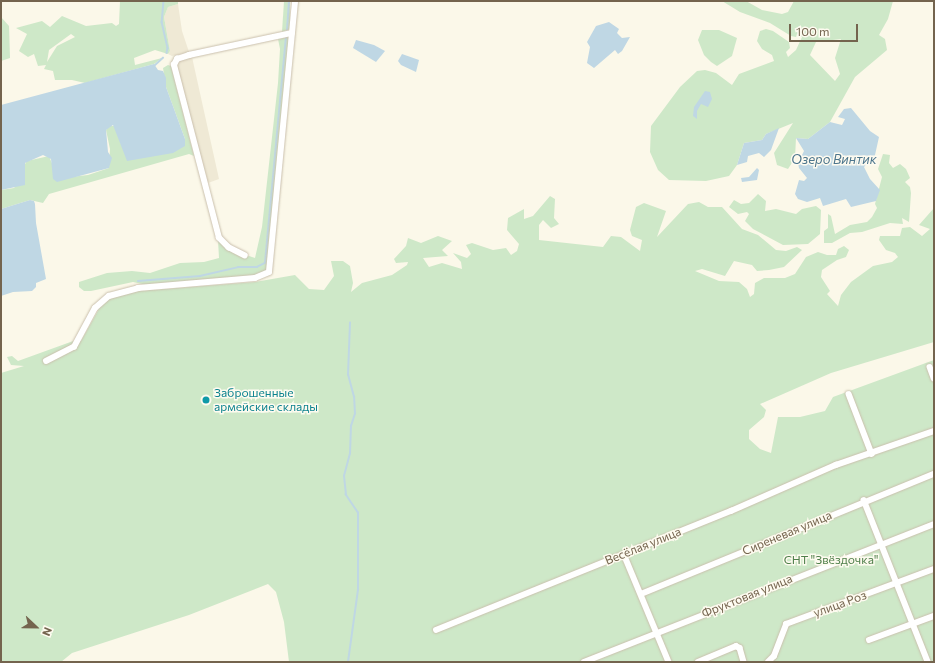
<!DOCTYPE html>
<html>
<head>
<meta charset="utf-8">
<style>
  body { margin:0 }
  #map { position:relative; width:935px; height:663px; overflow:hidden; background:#fbf8e9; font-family:Commissioner,sans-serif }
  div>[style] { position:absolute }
  .residential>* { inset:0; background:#efe9d5 }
  .green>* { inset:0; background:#cee8c8 }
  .water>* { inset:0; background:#bfd7e4 }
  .stream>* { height:1.5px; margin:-0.75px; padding:0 0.75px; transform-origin:0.75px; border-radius:0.75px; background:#bfd7e4 }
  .roads { filter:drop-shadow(0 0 1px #cac0ad) drop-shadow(0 0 1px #cac0ad) }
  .minor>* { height:5.5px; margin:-2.75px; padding:0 2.75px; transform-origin:2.75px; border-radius:2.75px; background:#fff }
  .dots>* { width:11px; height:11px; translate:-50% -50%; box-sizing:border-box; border:2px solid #fefbf0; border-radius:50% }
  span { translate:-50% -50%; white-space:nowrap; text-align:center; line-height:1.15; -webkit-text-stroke:3px #fefbf0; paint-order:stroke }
  .culture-label { font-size:12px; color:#0d838f }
  .left { translate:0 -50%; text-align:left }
  .street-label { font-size:12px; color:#74644e }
  .park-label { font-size:12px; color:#4f7f4a }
  .water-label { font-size:13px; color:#4c758c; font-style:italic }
  .frame { position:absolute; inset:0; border:2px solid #74644e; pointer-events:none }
  .north { position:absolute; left:16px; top:607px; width:40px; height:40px; -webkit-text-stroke:3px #fefbf0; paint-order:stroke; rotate:112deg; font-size:11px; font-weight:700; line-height:16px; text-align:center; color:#74644e }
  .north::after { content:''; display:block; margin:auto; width:14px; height:18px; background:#74644e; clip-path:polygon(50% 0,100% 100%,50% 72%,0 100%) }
  .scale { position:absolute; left:789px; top:24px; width:69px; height:18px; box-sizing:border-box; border:2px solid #74644e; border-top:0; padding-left:5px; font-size:12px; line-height:14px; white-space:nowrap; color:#74644e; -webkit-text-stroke:3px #fefbf0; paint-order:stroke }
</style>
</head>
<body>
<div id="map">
  <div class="residential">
    <i style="clip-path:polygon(178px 4px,182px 31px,189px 52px,172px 56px,168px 54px,170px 51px,164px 17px,168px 7px)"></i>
    <i style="clip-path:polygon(192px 57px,219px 179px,208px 183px,176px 66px,178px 61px)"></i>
  </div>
  <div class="green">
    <i style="clip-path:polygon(evenodd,120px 1px,178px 1px,178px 4px,168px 7px,164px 17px,170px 51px,168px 54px,155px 50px,134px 58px,135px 65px,162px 58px,154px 64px,85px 83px,72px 80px,55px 80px,53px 71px,44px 69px,46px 65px,38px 66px,34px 54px,28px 57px,19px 51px,27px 34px,16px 28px,42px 21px,50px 27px,62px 16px,86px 26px,112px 23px,116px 26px,119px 24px,120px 1px,71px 34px,75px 37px,57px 46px,47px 62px,49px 50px,71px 34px)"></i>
    <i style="clip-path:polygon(284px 1px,290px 1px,290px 29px,282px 32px)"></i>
    <i style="clip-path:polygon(evenodd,722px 1px,746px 1px,762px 10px,782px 14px,788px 12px,794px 1px,893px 1px,888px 19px,879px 35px,885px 39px,887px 50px,855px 77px,830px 122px,808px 139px,796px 138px,795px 158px,788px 169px,777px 165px,774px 153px,793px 123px,766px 134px,762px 140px,744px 143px,737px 165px,729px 176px,706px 181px,669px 180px,658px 170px,650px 152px,651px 126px,680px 87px,697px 71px,705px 70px,716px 73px,732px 85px,739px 74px,774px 61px,772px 55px,762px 49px,757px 41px,760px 31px,766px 29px,773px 31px,789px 42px,790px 48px,786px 52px,788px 57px,796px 50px,802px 37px,797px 34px,796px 37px,791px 36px,770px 23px,740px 12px,722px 1px,841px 39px,835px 58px,840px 74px,835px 81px,810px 55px,816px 42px,841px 39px)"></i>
    <i style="clip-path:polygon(1px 17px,9px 26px,10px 58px,1px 61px)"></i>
    <i style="clip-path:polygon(702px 30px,719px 30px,737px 38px,732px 56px,717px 66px,711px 62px,704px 55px,698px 40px)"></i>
    <i style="clip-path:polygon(289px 37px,268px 270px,261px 275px,147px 285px,133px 282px,91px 291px,84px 291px,79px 287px,79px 282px,107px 273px,132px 271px,150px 273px,180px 263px,204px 262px,219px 258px,218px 240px,233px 253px,244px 258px,249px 256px,255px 258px,262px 227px,278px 83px,280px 49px,278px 39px)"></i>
    <i style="clip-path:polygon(168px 65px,171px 66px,194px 156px,189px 154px,49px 194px,43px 203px,30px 200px,1px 209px,1px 190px,14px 188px,25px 175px,23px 167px,27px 161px,49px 156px,53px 166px,53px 179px,88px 175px,109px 168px,110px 149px,106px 130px,109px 126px,115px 126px,121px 144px,185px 139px,166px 87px,163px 68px)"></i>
    <i style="clip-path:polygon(883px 154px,890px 155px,889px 163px,893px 168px,900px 164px,906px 169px,910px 178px,905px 182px,910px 187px,911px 193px,909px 222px,902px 218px,903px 224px,890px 223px,862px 232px,850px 233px,832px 243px,824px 243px,824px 231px,828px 228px,828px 214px,831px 216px,835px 234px,850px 225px,867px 222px,872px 217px,877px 208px,875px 204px,882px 177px,878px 169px)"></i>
    <i style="clip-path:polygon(758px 194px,766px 201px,765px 211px,776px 209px,796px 214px,802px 209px,816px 206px,821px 210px,820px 234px,808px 244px,783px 245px,753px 229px,745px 221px,749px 214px,747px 212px,738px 214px,729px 207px,734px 200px,741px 204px,749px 203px)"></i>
    <i style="clip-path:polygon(550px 196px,555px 199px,554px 218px,559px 224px,551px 228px,543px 220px,539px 225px,539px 240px,603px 247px,611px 236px,621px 237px,640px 251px,642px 240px,632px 236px,630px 230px,636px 207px,644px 203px,666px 211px,657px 237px,688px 204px,699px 202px,708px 207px,722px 207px,742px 229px,758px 235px,776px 250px,786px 251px,797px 247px,802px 250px,784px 267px,769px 270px,757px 271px,752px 265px,734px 261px,725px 276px,702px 269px,695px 271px,719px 281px,739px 282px,747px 289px,750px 297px,754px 294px,755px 283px,764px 278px,785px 278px,795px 274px,806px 257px,818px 252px,827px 255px,836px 255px,838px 249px,844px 246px,849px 250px,846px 257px,837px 260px,822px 270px,821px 277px,830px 291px,827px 294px,838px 306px,841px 295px,851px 282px,873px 266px,892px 262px,898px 257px,895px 253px,886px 250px,879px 240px,880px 236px,900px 236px,902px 228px,910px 227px,922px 236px,930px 229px,919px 225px,934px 208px,934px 342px,831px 373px,760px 404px,766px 410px,764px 417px,749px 430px,749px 439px,760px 449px,771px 453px,778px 417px,800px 417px,825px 411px,833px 397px,934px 360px,934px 662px,289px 662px,284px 622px,276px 592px,268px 584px,189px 615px,72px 653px,61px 662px,1px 662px,1px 373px,24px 366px,11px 365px,7px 357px,12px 356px,18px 361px,76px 340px,81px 341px,100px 307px,111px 297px,138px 291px,255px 282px,295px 275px,309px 289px,324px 290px,334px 276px,331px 261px,343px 261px,350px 266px,353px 283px,351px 292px,362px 283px,392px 275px,407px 265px,408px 262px,396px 263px,394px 259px,406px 246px,408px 238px,421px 243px,438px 236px,452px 241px,442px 250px,448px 256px,423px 258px,429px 267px,442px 263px,462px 269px,461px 262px,453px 253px,467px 258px,471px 254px,466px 245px,472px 243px,493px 250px,506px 248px,511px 255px,517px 251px,519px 244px,507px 230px,508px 218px,524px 209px,524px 219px,533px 216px)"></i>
  </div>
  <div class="water">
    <i style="clip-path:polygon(609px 22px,619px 29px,617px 33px,622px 38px,630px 37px,622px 51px,618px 54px,615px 50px,594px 68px,587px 63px,590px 47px,587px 42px,596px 26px)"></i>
    <i style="clip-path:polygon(356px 40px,374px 45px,385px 51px,376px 62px,353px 48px)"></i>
    <i style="clip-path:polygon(402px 54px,419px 60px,416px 72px,401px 65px,398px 61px)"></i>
    <i style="clip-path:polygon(154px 64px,158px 70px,163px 71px,166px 78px,166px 87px,185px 139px,185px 146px,173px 153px,127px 161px,113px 125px,106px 130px,108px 152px,112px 158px,109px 168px,57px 182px,53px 179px,51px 159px,43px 155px,25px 163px,25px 185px,1px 190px,1px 105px)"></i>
    <i style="clip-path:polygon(705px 91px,710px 92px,712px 99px,708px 107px,701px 104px,697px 111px,697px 119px,693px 116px,694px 107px)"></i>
    <i style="clip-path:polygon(851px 108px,870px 131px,879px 137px,875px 155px,864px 167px,870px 179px,880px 190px,876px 201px,851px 207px,846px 199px,823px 206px,820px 198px,807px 202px,798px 199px,795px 194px,799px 180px,804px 181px,807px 178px,799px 168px,798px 163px,804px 151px,796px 138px,808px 139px,830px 122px,842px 125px,845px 119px,838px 117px,844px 109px)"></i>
    <i style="clip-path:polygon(779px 128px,771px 150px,764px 157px,759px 153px,748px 156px,747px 162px,737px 165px,744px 143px,762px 140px,766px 134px)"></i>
    <i style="clip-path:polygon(757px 168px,759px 170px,757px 180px,742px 182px,741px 178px,749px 177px)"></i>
    <i style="clip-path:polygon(30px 200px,34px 201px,35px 204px,36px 223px,46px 279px,36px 283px,36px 287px,32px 291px,13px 292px,1px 296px,1px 209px)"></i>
  </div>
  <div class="stream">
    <i style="left:164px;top:1px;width:21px;rotate:95deg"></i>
    <i style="left:162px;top:22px;width:27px;rotate:77deg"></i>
    <i style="left:168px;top:48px;width:5px;rotate:101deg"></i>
    <i style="left:287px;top:30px;width:29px;rotate:-86deg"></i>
    <i style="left:154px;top:66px;width:12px;rotate:-42deg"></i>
    <i style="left:138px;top:281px;width:62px;rotate:-4.6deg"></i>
    <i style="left:200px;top:276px;width:39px;rotate:-13deg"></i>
    <i style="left:238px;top:267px;width:19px"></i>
    <i style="left:257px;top:267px;width:9px;rotate:-27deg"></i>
    <i style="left:265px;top:263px;width:226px;rotate:-84.7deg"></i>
    <i style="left:348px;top:662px;width:73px;rotate:-82.1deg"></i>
    <i style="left:358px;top:590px;width:77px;rotate:-90deg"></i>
    <i style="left:358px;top:513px;width:22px;rotate:-124deg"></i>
    <i style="left:346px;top:495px;width:19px;rotate:-96deg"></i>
    <i style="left:344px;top:476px;width:23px;rotate:-75deg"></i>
    <i style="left:350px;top:454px;width:28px;rotate:-88deg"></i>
    <i style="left:351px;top:426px;width:13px;rotate:-72deg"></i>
    <i style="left:355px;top:414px;width:17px;rotate:-93deg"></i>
    <i style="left:354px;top:397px;width:23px;rotate:-105deg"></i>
    <i style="left:348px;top:375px;width:52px;rotate:-87.8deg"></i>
  </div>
  <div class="roads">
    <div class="minor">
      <i style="left:245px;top:256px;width:18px;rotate:-153deg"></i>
      <i style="left:229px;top:248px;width:14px;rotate:-135deg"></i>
      <i style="left:219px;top:238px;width:179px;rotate:-104.6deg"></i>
      <i style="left:174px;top:65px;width:7px;rotate:-63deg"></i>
      <i style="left:177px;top:59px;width:13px;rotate:-18deg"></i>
      <i style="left:189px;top:55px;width:105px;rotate:-12.1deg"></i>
      <i style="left:46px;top:361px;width:31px;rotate:-27deg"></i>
      <i style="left:74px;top:347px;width:44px;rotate:-61.7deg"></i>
      <i style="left:95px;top:308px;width:18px;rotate:-41deg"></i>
      <i style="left:109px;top:296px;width:30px;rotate:-15deg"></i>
      <i style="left:138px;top:288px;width:117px;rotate:-4.9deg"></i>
      <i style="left:255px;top:278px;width:15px;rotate:-23deg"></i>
      <i style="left:269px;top:272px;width:272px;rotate:-84.5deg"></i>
      <i style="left:930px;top:367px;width:12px;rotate:70deg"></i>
      <i style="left:849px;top:394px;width:64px;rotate:69deg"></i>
      <i style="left:864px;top:500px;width:174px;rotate:68.4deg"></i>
      <i style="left:624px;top:554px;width:117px;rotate:67.4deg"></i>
      <i style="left:641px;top:594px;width:317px;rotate:-22.3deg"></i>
      <i style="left:436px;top:630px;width:318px;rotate:-22deg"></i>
      <i style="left:731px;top:511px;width:115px;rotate:-23.7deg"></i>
      <i style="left:836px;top:465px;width:104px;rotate:-19.1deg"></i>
      <i style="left:869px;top:640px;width:69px;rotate:-20.3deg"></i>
      <i style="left:584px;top:662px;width:376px;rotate:-21.5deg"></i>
      <i style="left:698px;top:662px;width:41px;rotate:-22.8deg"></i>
      <i style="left:736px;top:646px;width:4px;rotate:27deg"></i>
      <i style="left:740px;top:648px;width:15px;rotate:74deg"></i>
      <i style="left:768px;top:662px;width:8px;rotate:-45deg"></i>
      <i style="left:774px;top:656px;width:34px;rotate:-69deg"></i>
      <i style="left:786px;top:624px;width:158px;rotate:-20.4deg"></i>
    </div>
  </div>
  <div class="dots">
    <i style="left:206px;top:400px;background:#0f9aa8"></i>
  </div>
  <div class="culture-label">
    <span class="left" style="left:214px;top:400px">Заброшенные<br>армейские склады</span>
  </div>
  <div class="street-label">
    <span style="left:787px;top:533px;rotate:-23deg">Сиреневая улица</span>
    <span style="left:643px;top:546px;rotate:-22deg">Весёлая улица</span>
    <span style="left:747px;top:596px;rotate:-22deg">Фруктовая улица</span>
    <span style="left:840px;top:604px;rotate:-20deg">улица Роз</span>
  </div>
  <div class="park-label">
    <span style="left:831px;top:560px">СНТ "Звёздочка"</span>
  </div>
  <div class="water-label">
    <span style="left:834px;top:159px">Озеро Винтик</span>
  </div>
  <div class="frame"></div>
  <div class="north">N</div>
  <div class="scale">100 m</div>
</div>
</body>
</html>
